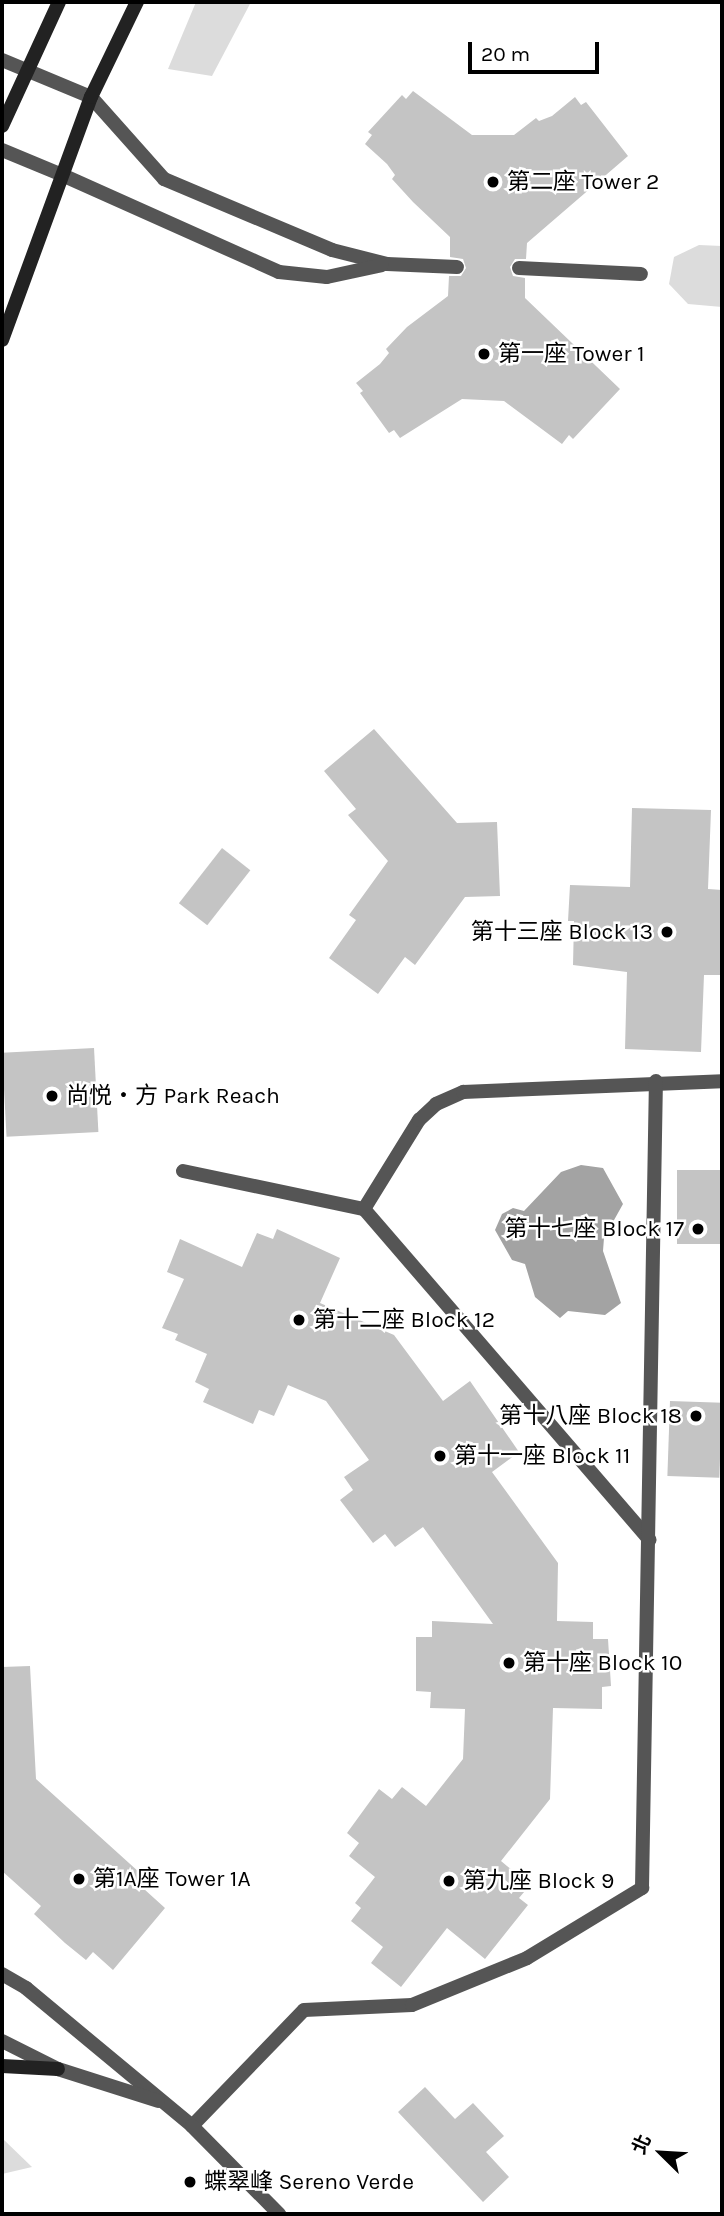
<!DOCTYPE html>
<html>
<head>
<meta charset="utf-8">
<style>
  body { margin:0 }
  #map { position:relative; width:724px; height:2216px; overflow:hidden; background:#fff; font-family:Karla,"Noto Sans TC",sans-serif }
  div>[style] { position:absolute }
  .green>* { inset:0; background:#dcdcdc }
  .water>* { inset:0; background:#a3a3a3 }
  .building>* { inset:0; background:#c4c4c4; transform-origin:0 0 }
  .service>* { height:14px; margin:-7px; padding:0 7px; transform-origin:7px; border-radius:7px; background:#555 }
  .tertiary>* { height:14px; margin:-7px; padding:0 7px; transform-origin:7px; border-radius:7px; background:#555 }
  .secondary>* { height:14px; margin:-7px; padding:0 7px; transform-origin:7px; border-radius:7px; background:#222 }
  .dots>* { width:19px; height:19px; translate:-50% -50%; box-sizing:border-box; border:4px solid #fff; border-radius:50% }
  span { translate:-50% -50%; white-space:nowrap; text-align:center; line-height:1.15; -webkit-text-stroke:5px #fff; paint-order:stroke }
  .poi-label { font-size:23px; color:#000 }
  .left { translate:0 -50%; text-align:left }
  .right { translate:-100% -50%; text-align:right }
  .frame { position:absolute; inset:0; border:4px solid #000; pointer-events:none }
  .north { position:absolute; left:626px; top:2118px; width:70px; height:70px; -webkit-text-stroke:5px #fff; paint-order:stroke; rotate:294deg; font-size:19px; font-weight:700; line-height:28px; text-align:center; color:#000 }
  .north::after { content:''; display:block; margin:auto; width:24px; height:32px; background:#000; clip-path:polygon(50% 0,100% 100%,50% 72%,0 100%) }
  .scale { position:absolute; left:468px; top:42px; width:131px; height:32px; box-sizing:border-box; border:4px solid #000; border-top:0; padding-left:9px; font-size:21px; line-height:24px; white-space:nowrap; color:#000; -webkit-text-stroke:5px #fff; paint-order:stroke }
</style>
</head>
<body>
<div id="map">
  <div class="green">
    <i style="clip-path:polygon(196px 2px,251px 2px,212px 76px,168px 69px)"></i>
    <i style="clip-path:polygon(699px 245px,722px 246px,722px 307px,688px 304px,669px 284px,674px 257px)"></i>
    <i style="clip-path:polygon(2px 2138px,32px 2167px,2px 2174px)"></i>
  </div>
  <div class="water">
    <i style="clip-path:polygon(581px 1165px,603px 1168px,623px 1204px,604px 1238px,603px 1251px,621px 1303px,605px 1315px,568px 1311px,560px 1318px,535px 1297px,525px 1264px,512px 1260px,495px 1230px,502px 1214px,513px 1208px,524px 1211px,561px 1172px)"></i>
  </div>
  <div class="building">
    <i style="clip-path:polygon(413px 91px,472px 135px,514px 135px,536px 118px,539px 121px,552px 116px,575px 97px,581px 105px,586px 102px,628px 156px,527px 243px,526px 259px,515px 259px,510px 267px,513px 276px,525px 278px,525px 298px,620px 389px,573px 439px,569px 435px,562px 444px,504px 401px,462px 399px,400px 438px,394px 430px,389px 433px,360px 393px,363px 391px,356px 383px,380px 364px,389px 353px,386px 349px,407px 327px,448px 296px,449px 276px,461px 276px,466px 268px,463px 259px,450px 257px,450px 237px,413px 202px,392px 179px,395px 175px,387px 164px,365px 144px,372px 135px,368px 132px,402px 95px,406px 99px)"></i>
    <i style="clip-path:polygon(374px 729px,457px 823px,497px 822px,500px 896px,465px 897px,415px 965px,405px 957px,378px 994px,329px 958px,356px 920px,349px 915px,388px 861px,348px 815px,356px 809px,324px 771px)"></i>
    <i style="clip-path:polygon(632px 808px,711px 810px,708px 889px,722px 890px,722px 975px,704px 975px,701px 1052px,625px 1049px,627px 972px,573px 965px,574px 921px,568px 921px,570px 885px,630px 887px)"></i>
    <i style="left:222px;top:848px;width:36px;height:70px;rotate:38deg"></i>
    <i style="left:94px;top:1048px;width:84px;height:92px;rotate:87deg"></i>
    <i style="left:677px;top:1170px;width:45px;height:74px"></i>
    <i style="clip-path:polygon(277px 1229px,340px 1258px,320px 1303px,394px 1335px,443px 1401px,470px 1381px,519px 1452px,492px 1472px,558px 1563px,557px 1621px,593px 1622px,593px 1639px,608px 1639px,611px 1686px,602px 1687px,602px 1709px,553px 1708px,550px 1799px,501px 1861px,530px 1885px,519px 1898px,528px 1905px,485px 1959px,447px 1928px,401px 1987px,371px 1963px,383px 1947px,351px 1921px,361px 1908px,355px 1903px,375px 1877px,349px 1856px,359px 1843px,347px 1833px,379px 1789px,392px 1799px,402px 1787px,426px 1806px,463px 1759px,465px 1709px,430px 1708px,431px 1692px,416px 1691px,416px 1637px,432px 1637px,432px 1621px,493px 1624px,423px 1527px,395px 1547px,385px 1534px,373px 1543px,340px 1500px,353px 1490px,344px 1477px,369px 1460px,326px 1401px,288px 1385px,274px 1416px,259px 1410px,253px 1424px,203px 1402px,209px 1389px,195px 1382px,207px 1354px,175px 1340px,178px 1334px,162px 1328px,184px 1279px,167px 1272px,180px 1239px,242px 1267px,257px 1233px,273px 1239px)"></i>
    <i style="left:670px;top:1401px;width:52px;height:75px;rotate:2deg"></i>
    <i style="clip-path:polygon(30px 1666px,36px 1779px,150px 1882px,144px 1889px,165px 1908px,113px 1970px,93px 1952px,86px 1960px,65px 1943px,34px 1914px,41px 1906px,2px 1871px,2px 1667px)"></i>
    <i style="clip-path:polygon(425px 2087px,455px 2119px,473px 2103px,504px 2136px,486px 2152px,509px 2177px,483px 2202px,398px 2112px)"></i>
  </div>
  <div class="service">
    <i style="left:91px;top:97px;width:110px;rotate:48.3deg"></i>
    <i style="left:164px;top:179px;width:182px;rotate:22.9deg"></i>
    <i style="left:332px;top:250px;width:57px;rotate:14.3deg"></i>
    <i style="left:387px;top:264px;width:70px;rotate:2.5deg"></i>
    <i style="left:60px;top:174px;width:240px;rotate:24.1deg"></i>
    <i style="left:279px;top:272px;width:48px;rotate:5.9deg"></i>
    <i style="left:327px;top:277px;width:56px;rotate:-12.3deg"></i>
    <i style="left:519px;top:268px;width:122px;rotate:2.8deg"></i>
    <i style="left:183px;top:1171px;width:185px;rotate:11.9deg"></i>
    <i style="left:364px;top:1209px;width:437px;rotate:49.2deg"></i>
    <i style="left:364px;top:1209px;width:105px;rotate:-58.3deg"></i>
    <i style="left:419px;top:1120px;width:23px;rotate:-43deg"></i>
    <i style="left:436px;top:1104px;width:30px;rotate:-24deg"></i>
    <i style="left:463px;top:1092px;width:259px;rotate:-2.4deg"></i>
    <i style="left:192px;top:2126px;width:161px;rotate:-46deg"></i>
    <i style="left:304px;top:2010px;width:108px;rotate:-2.7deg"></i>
    <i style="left:412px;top:2005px;width:124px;rotate:-22.2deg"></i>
    <i style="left:527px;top:1958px;width:135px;rotate:-31.3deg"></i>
    <i style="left:642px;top:1888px;width:807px;rotate:-89.01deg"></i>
  </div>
  <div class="tertiary">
    <i style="left:2px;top:60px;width:96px;rotate:22.6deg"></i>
    <i style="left:2px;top:150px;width:63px;rotate:22.5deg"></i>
    <i style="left:2px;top:1974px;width:28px;rotate:30deg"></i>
    <i style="left:26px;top:1988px;width:216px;rotate:39.7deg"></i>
    <i style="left:192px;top:2126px;width:124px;rotate:45.3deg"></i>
    <i style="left:2px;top:2041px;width:63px;rotate:26.6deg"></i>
    <i style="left:58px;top:2069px;width:105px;rotate:17.7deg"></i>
  </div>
  <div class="secondary">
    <i style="left:2px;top:126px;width:136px;rotate:-65.3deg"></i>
    <i style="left:2px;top:340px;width:259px;rotate:-69.9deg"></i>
    <i style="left:91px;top:97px;width:106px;rotate:-64.2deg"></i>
    <i style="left:2px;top:2066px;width:56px;rotate:3.1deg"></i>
  </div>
  <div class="dots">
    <i style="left:493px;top:182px;background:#000"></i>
    <i style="left:484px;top:354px;background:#000"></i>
    <i style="left:667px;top:932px;background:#000"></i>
    <i style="left:52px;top:1096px;background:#000"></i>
    <i style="left:698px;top:1229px;background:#000"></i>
    <i style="left:299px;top:1320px;background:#000"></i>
    <i style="left:696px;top:1416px;background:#000"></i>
    <i style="left:440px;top:1456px;background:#000"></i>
    <i style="left:509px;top:1663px;background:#000"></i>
    <i style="left:79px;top:1879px;background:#000"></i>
    <i style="left:449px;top:1881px;background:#000"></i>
    <i style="left:190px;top:2182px;background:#000"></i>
  </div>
  <div class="poi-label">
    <span class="left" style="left:507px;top:182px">第二座 Tower 2</span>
    <span class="left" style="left:498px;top:354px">第一座 Tower 1</span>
    <span class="right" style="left:653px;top:932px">第十三座 Block 13</span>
    <span class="left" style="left:66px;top:1096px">尚悦‧方 Park Reach</span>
    <span class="right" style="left:684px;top:1229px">第十七座 Block 17</span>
    <span class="left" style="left:313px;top:1320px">第十二座 Block 12</span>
    <span class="right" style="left:682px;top:1416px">第十八座 Block 18</span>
    <span class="left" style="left:454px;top:1456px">第十一座 Block 11</span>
    <span class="left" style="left:523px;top:1663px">第十座 Block 10</span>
    <span class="left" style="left:93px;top:1879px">第1A座 Tower 1A</span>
    <span class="left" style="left:463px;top:1881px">第九座 Block 9</span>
    <span class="left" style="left:204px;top:2182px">蝶翠峰 Sereno Verde</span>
  </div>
  <div class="frame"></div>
  <div class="north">北</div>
  <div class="scale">20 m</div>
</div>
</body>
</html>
